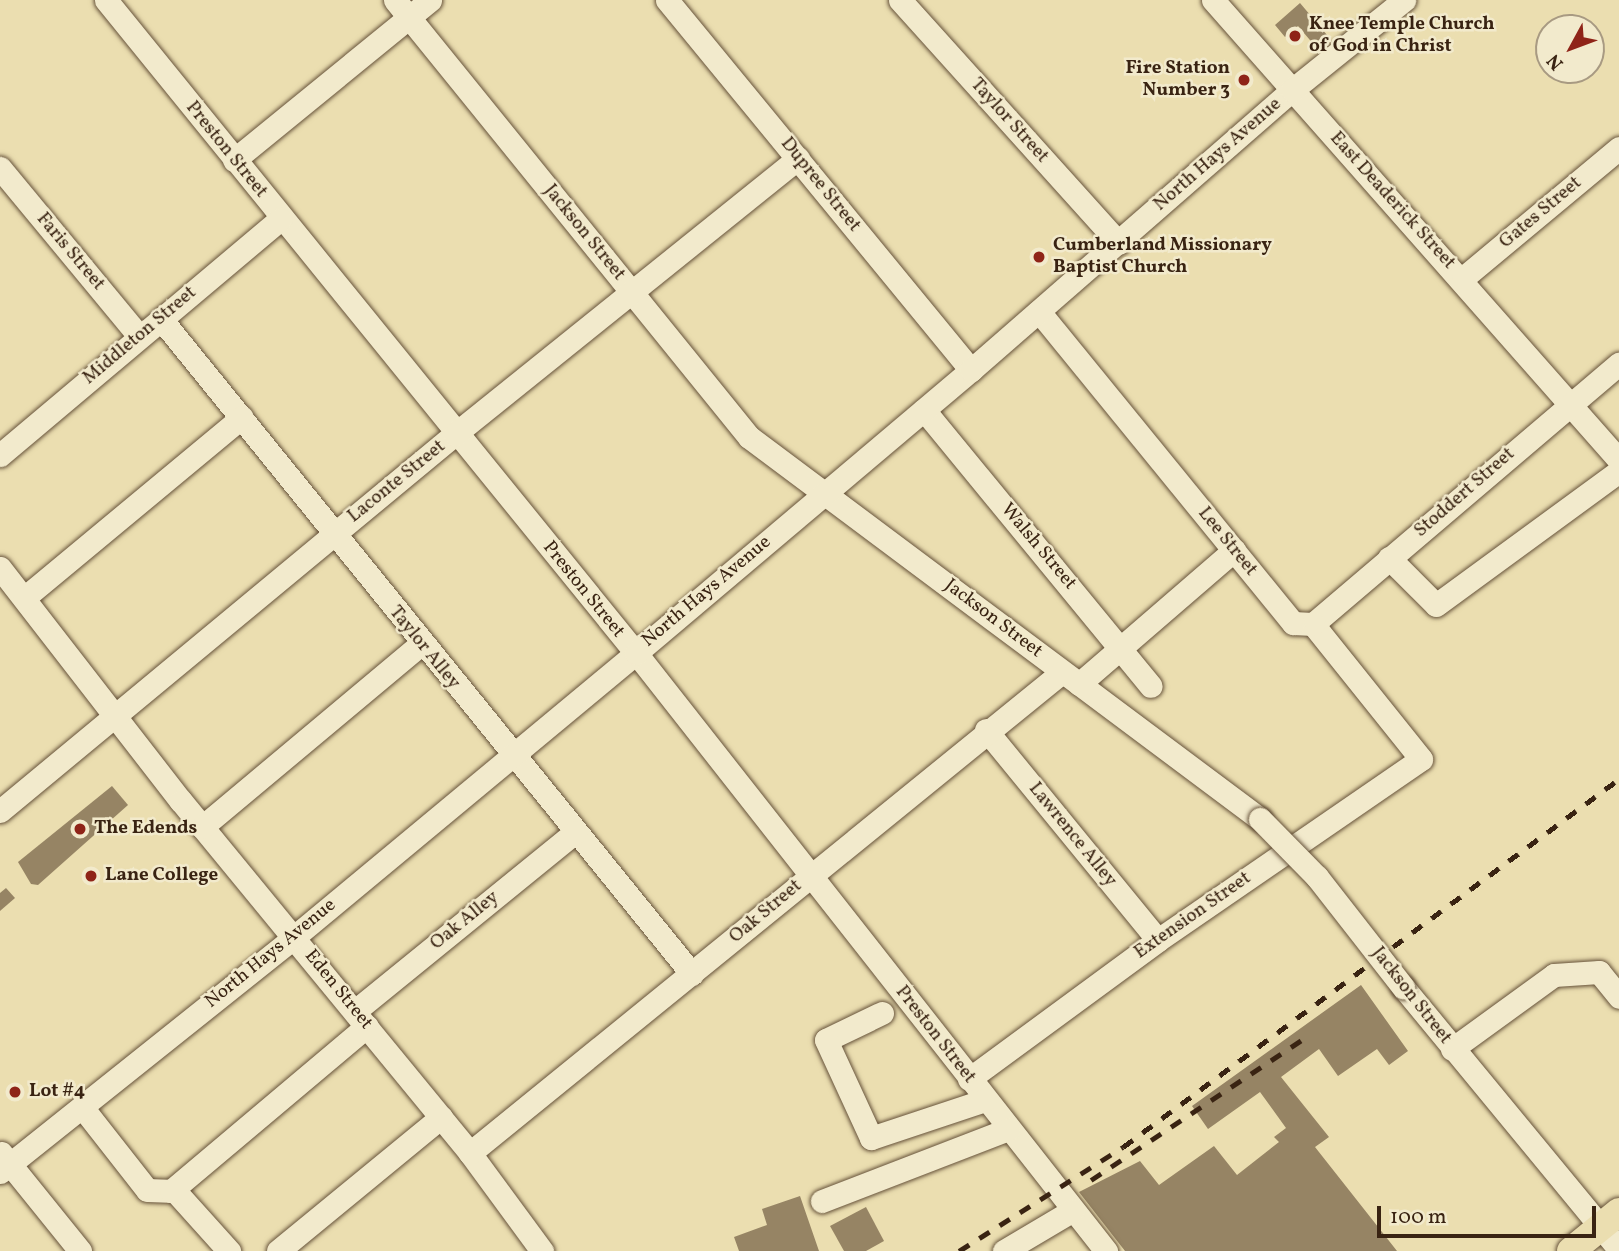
<!DOCTYPE html>
<html>
<head>
<meta charset="utf-8">
<style>
  body { margin:0 }
  #map { position:relative; width:1619px; height:1251px; overflow:hidden; background:#ebdeb0; font-family:Vollkorn,serif }
  div>[style] { position:absolute }
  .building>* { inset:0; background:#968464 }
  .roads { filter:drop-shadow(0 0 2px #66523a) drop-shadow(0 0 2px #66523a) }
  .minor>* { height:23px; margin:-11.5px; padding:0 11.5px; transform-origin:11.5px; border-radius:11.5px; background:#f2eacc }
  .major>* { height:28px; margin:-14px; padding:0 14px; transform-origin:14px; border-radius:14px; background:#ebdeb0 }
  .rail>* { height:4.5px; margin-top:-2.25px; transform-origin:0; background:repeating-linear-gradient(90deg,#392312 0 12px,transparent 0 24px) }
  .bridges { filter:drop-shadow(0 0 2px #66523a) drop-shadow(0 0 2px #66523a) }
  .minor-bridge>* { height:23px; margin:-11.5px; padding:0 11.5px; transform-origin:11.5px; border-radius:11.5px; background:#f2eacc }
  .dots>* { width:19px; height:19px; translate:-50% -50%; box-sizing:border-box; border:4px solid #f2eacc; border-radius:50% }
  span { translate:-50% -50%; white-space:nowrap; text-align:center; line-height:1.15; -webkit-text-stroke:5px #f2eacc; paint-order:stroke }
  .poi-label { font-size:19px; color:#392312; font-weight:700 }
  .left { translate:0 -50%; text-align:left }
  .right { translate:-100% -50%; text-align:right }
  .street-label { font-size:19px; color:#392312 }
  .north { position:absolute; left:1535px; top:14px; width:70px; height:70px; box-sizing:border-box; background:#f2eacc; border:2px solid #a89a82; border-radius:50%; rotate:229deg; font-size:19px; font-weight:700; line-height:28px; text-align:center; color:#392312 }
  .north::after { content:''; display:block; margin:auto; width:24px; height:32px; background:#8f2418; clip-path:polygon(50% 0,100% 100%,50% 72%,0 100%) }
  .scale { position:absolute; left:1377px; top:1206px; width:219px; height:32px; box-sizing:border-box; border:4px solid #392312; border-top:0; padding-left:9px; font-size:21px; line-height:24px; white-space:nowrap; color:#392312; -webkit-text-stroke:5px #f2eacc; paint-order:stroke }
</style>
</head>
<body>
<div id="map">
  <div class="building">
    <i style="clip-path:polygon(1300px 3px,1327px 35px,1315px 46px,1298px 26px,1285px 37px,1275px 25px)"></i>
    <i style="clip-path:polygon(112px 786px,128px 805px,38px 885px,31px 884px,18px 862px)"></i>
    <i style="clip-path:polygon(6px 888px,15px 898px,0 911px,0 893px)"></i>
    <i style="clip-path:polygon(1361px 985px,1408px 1051px,1389px 1065px,1377px 1049px,1338px 1076px,1319px 1049px,1281px 1077px,1329px 1137px,1315px 1147px,1397px 1251px,1125px 1251px,1079px 1192px,1140px 1161px,1159px 1185px,1214px 1146px,1237px 1175px,1279px 1142px,1274px 1137px,1286px 1128px,1260px 1092px,1208px 1129px,1192px 1106px)"></i>
    <i style="clip-path:polygon(800px 1196px,819px 1251px,739px 1251px,734px 1237px,767px 1225px,762px 1209px)"></i>
    <i style="clip-path:polygon(866px 1207px,884px 1241px,866px 1251px,844px 1251px,830px 1226px)"></i>
  </div>
  <div class="roads">
    <div class="minor">
      <i style="left:106px;top:0;width:841px;rotate:50.94deg"></i>
      <i style="left:636px;top:653px;width:761px;rotate:51.83deg"></i>
      <i style="left:395px;top:0;width:562px;rotate:50.99deg"></i>
      <i style="left:749px;top:437px;width:638px;rotate:36.78deg"></i>
      <i style="left:667px;top:0;width:479px;rotate:50.6deg"></i>
      <i style="left:900px;top:0;width:327px;rotate:48deg"></i>
      <i style="left:1213px;top:0;width:614px;rotate:48.57deg"></i>
      <i style="left:234px;top:160px;width:253px;rotate:-39.2deg"></i>
      <i style="left:0;top:168px;width:218px;rotate:50.4deg"></i>
      <i style="left:1463px;top:278px;width:203px;rotate:-39.8deg"></i>
      <i style="left:161px;top:319px;width:843px;rotate:50.97deg"></i>
      <i style="left:924px;top:410px;width:357px;rotate:50.6deg"></i>
      <i style="left:0;top:455px;width:366px;rotate:-40.1deg"></i>
      <i style="left:1389px;top:558px;width:66px;rotate:45deg"></i>
      <i style="left:1436px;top:605px;width:227px;rotate:-36.2deg"></i>
      <i style="left:0;top:568px;width:295px;rotate:52.2deg"></i>
      <i style="left:181px;top:801px;width:455px;rotate:50.6deg"></i>
      <i style="left:470px;top:1153px;width:122px;rotate:53.7deg"></i>
      <i style="left:24px;top:598px;width:283px;rotate:-39.7deg"></i>
      <i style="left:1313px;top:624px;width:402px;rotate:-40.4deg"></i>
      <i style="left:1079px;top:684px;width:205px;rotate:-40.8deg"></i>
      <i style="left:986px;top:730px;width:271px;rotate:50.7deg"></i>
      <i style="left:0;top:811px;width:591px;rotate:-39.64deg"></i>
      <i style="left:455px;top:434px;width:440px;rotate:-38.8deg"></i>
      <i style="left:202px;top:827px;width:285px;rotate:-39.9deg"></i>
      <i style="left:1403px;top:987px;width:340px;rotate:50.5deg"></i>
      <i style="left:355px;top:1011px;width:284px;rotate:-39.1deg"></i>
      <i style="left:882px;top:1013px;width:62px;rotate:154.3deg"></i>
      <i style="left:826px;top:1040px;width:108px;rotate:65.3deg"></i>
      <i style="left:871px;top:1138px;width:120px;rotate:-18.4deg"></i>
      <i style="left:1452px;top:1049px;width:126px;rotate:-36deg"></i>
      <i style="left:1554px;top:975px;width:45px;rotate:-3.8deg"></i>
      <i style="left:1599px;top:972px;width:32px;rotate:51deg"></i>
      <i style="left:969px;top:1079px;width:235px;rotate:-36.3deg"></i>
      <i style="left:1158px;top:940px;width:319px;rotate:-34.5deg"></i>
      <i style="left:1421px;top:759px;width:173px;rotate:-128.7deg"></i>
      <i style="left:1313px;top:624px;width:20px;rotate:-177deg"></i>
      <i style="left:1293px;top:623px;width:402px;rotate:-129.2deg"></i>
      <i style="left:82px;top:1107px;width:105px;rotate:51.9deg"></i>
      <i style="left:147px;top:1190px;width:28px;rotate:2deg"></i>
      <i style="left:175px;top:1191px;width:81px;rotate:48deg"></i>
      <i style="left:1px;top:1153px;width:126px;rotate:51.1deg"></i>
      <i style="left:470px;top:1153px;width:763px;rotate:-39.09deg"></i>
      <i style="left:0;top:1172px;width:376px;rotate:-38.6deg"></i>
      <i style="left:294px;top:937px;width:445px;rotate:-39.7deg"></i>
      <i style="left:636px;top:653px;width:439px;rotate:-40.2deg"></i>
      <i style="left:971px;top:370px;width:426px;rotate:-41.1deg"></i>
      <i style="left:1292px;top:90px;width:144px;rotate:-38.8deg"></i>
      <i style="left:171px;top:1191px;width:256px;rotate:-40.1deg"></i>
      <i style="left:822px;top:1201px;width:200px;rotate:-21.1deg"></i>
      <i style="left:278px;top:1251px;width:211px;rotate:-39.4deg"></i>
      <i style="left:1004px;top:1251px;width:80px;rotate:-30.7deg"></i>
    </div>
    <div class="major">
      <i style="left:1571px;top:1251px;width:62px;rotate:-39.1deg"></i>
    </div>
  </div>
  <div class="rail">
    <i style="left:1091px;top:1180px;width:258px;rotate:-33.6deg"></i>
    <i style="left:959px;top:1251px;width:194px;rotate:-32.4deg"></i>
    <i style="left:1123px;top:1147px;width:618px;rotate:-36.57deg"></i>
  </div>
  <div class="bridges">
    <div class="minor-bridge">
      <i style="left:1260px;top:819px;width:81px;rotate:45.5deg"></i>
      <i style="left:1317px;top:877px;width:140px;rotate:52deg"></i>
    </div>
  </div>
  <div class="dots">
    <i style="left:1295px;top:36px;background:#8f2418"></i>
    <i style="left:1244px;top:80px;background:#8f2418"></i>
    <i style="left:1039px;top:257px;background:#8f2418"></i>
    <i style="left:80px;top:829px;background:#8f2418"></i>
    <i style="left:91px;top:876px;background:#8f2418"></i>
    <i style="left:15px;top:1092px;background:#8f2418"></i>
  </div>
  <div class="poi-label">
    <span class="left" style="left:1309px;top:36px">Knee Temple Church<br>of God in Christ</span>
    <span class="right" style="left:1230px;top:80px">Fire Station<br>Number 3</span>
    <span class="left" style="left:1053px;top:257px">Cumberland Missionary<br>Baptist Church</span>
    <span class="left" style="left:94px;top:829px">The Edends</span>
    <span class="left" style="left:105px;top:876px">Lane College</span>
    <span class="left" style="left:29px;top:1092px">Lot #4</span>
  </div>
  <div class="street-label">
    <span style="left:1009px;top:121px;rotate:48deg">Taylor Street</span>
    <span style="left:226px;top:150px;rotate:51deg">Preston Street</span>
    <span style="left:1218px;top:155px;rotate:-41deg">North Hays Avenue</span>
    <span style="left:820px;top:185px;rotate:51deg">Dupree Street</span>
    <span style="left:1392px;top:201px;rotate:48deg">East Deaderick Street</span>
    <span style="left:1541px;top:213px;rotate:-40deg">Gates Street</span>
    <span style="left:584px;top:233px;rotate:51deg">Jackson Street</span>
    <span style="left:70px;top:252px;rotate:50deg">Faris Street</span>
    <span style="left:140px;top:336px;rotate:-40deg">Middleton Street</span>
    <span style="left:397px;top:482px;rotate:-39deg">Laconte Street</span>
    <span style="left:1465px;top:493px;rotate:-41deg">Stoddert Street</span>
    <span style="left:1227px;top:542px;rotate:51deg">Lee Street</span>
    <span style="left:1038px;top:547px;rotate:50deg">Walsh Street</span>
    <span style="left:583px;top:590px;rotate:51deg">Preston Street</span>
    <span style="left:707px;top:592px;rotate:-40deg">North Hays Avenue</span>
    <span style="left:993px;top:619px;rotate:37deg">Jackson Street</span>
    <span style="left:424px;top:648px;rotate:51deg">Taylor Alley</span>
    <span style="left:1072px;top:835px;rotate:51deg">Lawrence Alley</span>
    <span style="left:766px;top:912px;rotate:-40deg">Oak Street</span>
    <span style="left:1193px;top:916px;rotate:-35deg">Extension Street</span>
    <span style="left:465px;top:921px;rotate:-39deg">Oak Alley</span>
    <span style="left:271px;top:954px;rotate:-39deg">North Hays Avenue</span>
    <span style="left:338px;top:990px;rotate:51deg">Eden Street</span>
    <span style="left:1411px;top:996px;rotate:52deg">Jackson Street</span>
    <span style="left:935px;top:1035px;rotate:52deg">Preston Street</span>
  </div>
  <div class="north">N</div>
  <div class="scale">100 m</div>
</div>
</body>
</html>
